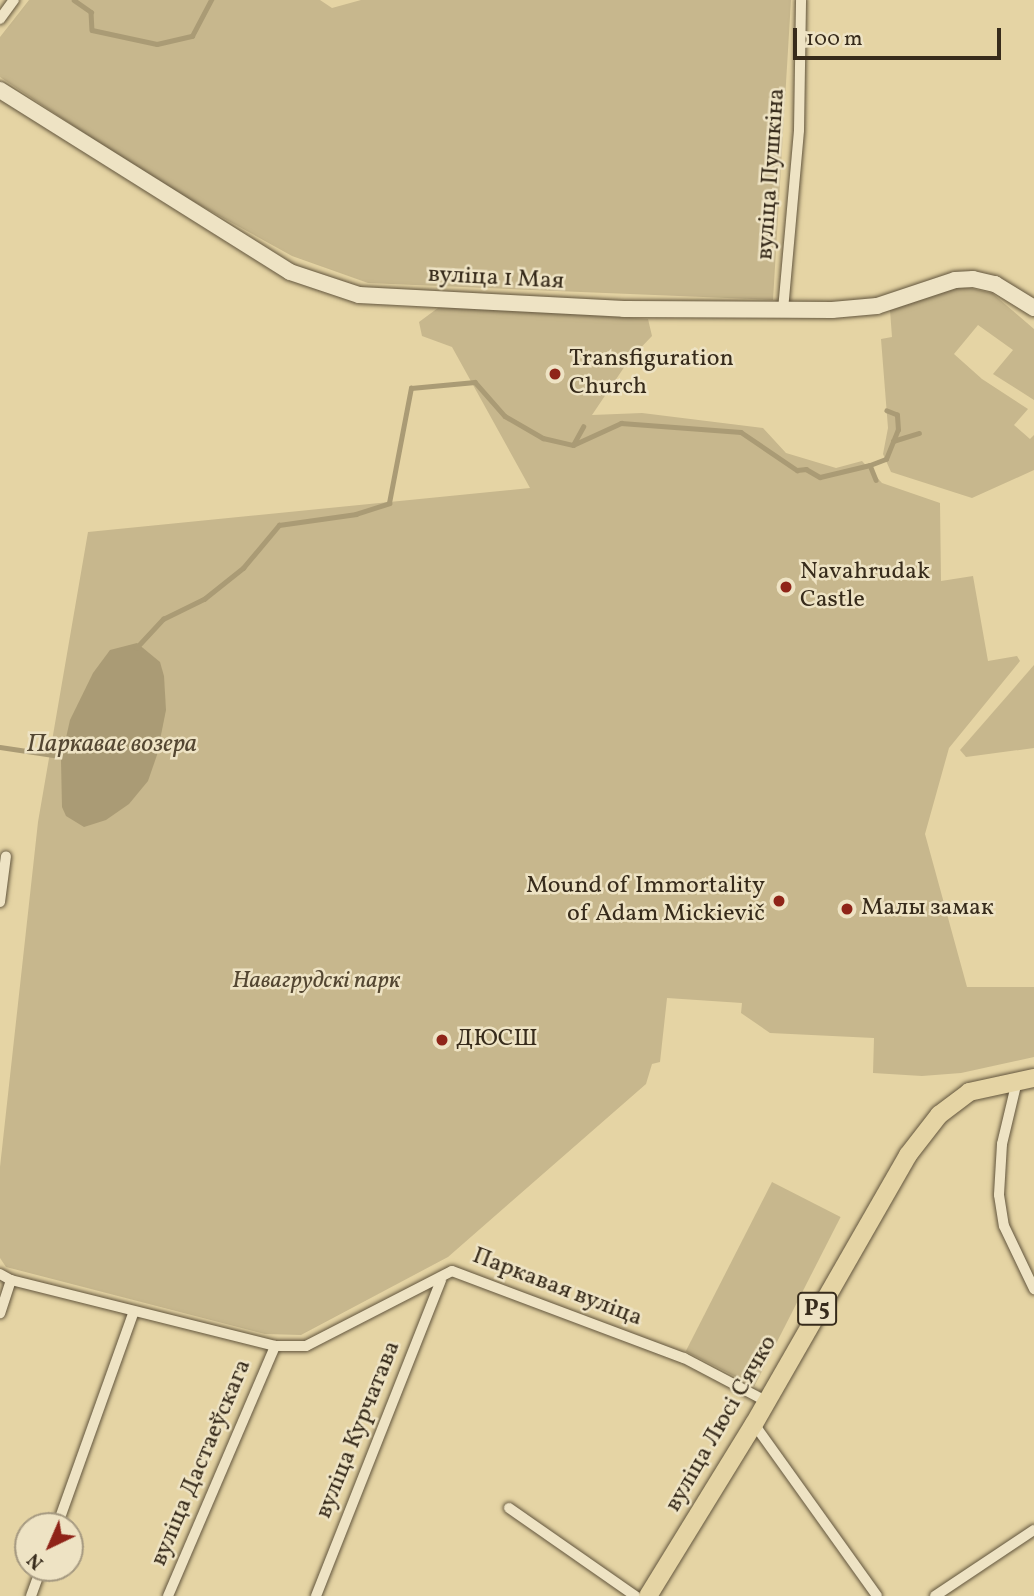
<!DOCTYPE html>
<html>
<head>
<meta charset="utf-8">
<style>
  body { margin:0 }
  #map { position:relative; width:1034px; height:1596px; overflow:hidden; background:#e5d4a4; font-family:Vollkorn,serif }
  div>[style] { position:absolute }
  .green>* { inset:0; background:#c7b78d; transform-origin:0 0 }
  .water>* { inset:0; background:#aa9b75 }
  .stream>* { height:4.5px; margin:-2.25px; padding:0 2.25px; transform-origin:2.25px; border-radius:2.25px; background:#aa9b75 }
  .roads { filter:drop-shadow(0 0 2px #62553d) drop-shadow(0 0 2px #62553d) }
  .street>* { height:10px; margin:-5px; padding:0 5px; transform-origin:5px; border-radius:5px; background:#eee3c4 }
  .secondary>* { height:16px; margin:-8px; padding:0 8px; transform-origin:8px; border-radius:8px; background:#eee3c4 }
  .primary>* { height:18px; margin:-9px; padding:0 9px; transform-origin:9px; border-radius:9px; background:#e5d4a4 }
  .dots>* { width:19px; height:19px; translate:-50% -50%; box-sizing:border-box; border:4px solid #eee3c4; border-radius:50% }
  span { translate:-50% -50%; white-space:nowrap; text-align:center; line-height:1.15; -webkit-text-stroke:5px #eee3c4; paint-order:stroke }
  .shield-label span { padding:2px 5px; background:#eee3c4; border:2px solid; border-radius:5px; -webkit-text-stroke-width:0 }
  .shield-label { font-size:23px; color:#372b1b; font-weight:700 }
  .street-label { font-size:24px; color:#372b1b }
  .poi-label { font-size:24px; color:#372b1b }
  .left { translate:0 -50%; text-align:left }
  .right { translate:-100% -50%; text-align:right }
  .park-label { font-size:24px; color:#544732; font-style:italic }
  .water-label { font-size:26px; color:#544732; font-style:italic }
  .north { position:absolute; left:14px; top:1512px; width:70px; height:70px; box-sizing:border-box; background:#eee3c4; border:2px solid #a59980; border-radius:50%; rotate:224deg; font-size:19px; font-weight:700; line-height:28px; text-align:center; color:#372b1b }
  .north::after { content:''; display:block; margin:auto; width:24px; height:32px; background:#8f2418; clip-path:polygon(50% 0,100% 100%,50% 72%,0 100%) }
  .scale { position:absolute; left:793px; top:28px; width:208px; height:32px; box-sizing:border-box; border:4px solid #372b1b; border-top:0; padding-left:9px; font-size:21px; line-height:24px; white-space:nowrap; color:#372b1b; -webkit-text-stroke:5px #eee3c4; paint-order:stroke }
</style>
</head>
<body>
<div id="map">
  <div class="green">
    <i style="clip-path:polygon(29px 0,320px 0,332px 8px,361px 0,791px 0,773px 300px,368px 283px,292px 256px,158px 182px,0 77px,0 37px)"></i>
    <i style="clip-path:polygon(956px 285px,992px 293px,1034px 329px,1034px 400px,993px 374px,1013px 350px,978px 325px,954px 354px,982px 379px,1028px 409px,1014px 425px,1030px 439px,1034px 435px,1034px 470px,972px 498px,891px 472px,883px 454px,888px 428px,881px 339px,892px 337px,890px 310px)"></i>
    <i style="clip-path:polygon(442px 305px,648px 319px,652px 336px,629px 360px,592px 415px,642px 413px,763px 428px,786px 453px,836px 468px,862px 461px,882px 483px,940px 503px,941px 581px,973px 576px,988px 661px,1017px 656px,1020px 661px,949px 748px,925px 834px,967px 987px,1034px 987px,1034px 1057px,961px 1073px,922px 1076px,873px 1073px,874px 1038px,770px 1033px,741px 1013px,742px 1003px,667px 998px,660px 1062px,652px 1064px,646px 1084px,448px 1257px,301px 1335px,265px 1334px,6px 1267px,0 1258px,0 1167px,38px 822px,88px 532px,530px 488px,452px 347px,422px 336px,419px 322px)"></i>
    <i style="clip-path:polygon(1034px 665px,1034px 748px,966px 757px,960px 750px)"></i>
    <i style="left:772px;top:1182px;width:77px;height:190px;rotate:27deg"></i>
  </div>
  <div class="water">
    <i style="clip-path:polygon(137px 643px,160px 662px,164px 676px,166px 710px,157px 755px,148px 781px,129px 804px,106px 820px,84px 827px,66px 816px,62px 807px,61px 760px,70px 720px,93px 673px,110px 650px)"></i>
  </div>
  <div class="stream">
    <i style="left:74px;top:0;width:21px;rotate:35deg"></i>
    <i style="left:91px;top:12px;width:18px;rotate:87deg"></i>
    <i style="left:92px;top:30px;width:66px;rotate:12.2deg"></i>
    <i style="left:157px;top:44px;width:36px;rotate:-13deg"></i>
    <i style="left:192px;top:36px;width:41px;rotate:-62.2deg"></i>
    <i style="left:893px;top:441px;width:27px;rotate:-17deg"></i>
    <i style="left:573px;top:445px;width:21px;rotate:-61deg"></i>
    <i style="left:870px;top:465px;width:17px;rotate:-21deg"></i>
    <i style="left:886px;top:459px;width:31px;rotate:-68deg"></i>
    <i style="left:898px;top:430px;width:15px;rotate:-94deg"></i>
    <i style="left:897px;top:415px;width:11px;rotate:-158deg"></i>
    <i style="left:136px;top:648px;width:40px;rotate:-47deg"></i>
    <i style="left:163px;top:619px;width:46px;rotate:-26deg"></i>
    <i style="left:204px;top:599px;width:50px;rotate:-38.5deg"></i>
    <i style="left:243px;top:568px;width:56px;rotate:-50.1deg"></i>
    <i style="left:279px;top:525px;width:78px;rotate:-8.1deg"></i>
    <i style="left:356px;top:514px;width:35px;rotate:-18deg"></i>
    <i style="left:389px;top:503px;width:117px;rotate:-79.2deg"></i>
    <i style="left:411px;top:388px;width:64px;rotate:-5.4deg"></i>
    <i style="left:475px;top:382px;width:45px;rotate:48.6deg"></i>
    <i style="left:505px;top:416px;width:44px;rotate:30.1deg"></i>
    <i style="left:543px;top:438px;width:31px;rotate:13deg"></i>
    <i style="left:573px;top:445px;width:53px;rotate:-24.6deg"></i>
    <i style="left:621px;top:423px;width:120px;rotate:4.3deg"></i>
    <i style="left:741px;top:432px;width:68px;rotate:34.2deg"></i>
    <i style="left:797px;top:470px;width:9px;rotate:-6deg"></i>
    <i style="left:806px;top:469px;width:16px;rotate:30deg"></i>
    <i style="left:820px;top:477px;width:51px;rotate:-13.5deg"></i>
    <i style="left:870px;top:465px;width:16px;rotate:68deg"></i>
    <i style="left:0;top:747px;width:67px;rotate:8.6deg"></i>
  </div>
  <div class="roads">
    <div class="street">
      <i style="left:0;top:19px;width:24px;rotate:-54deg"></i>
      <i style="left:783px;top:310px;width:181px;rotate:-84.9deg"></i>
      <i style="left:799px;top:130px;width:130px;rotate:-89.1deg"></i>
      <i style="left:0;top:902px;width:46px;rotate:-82.6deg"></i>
      <i style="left:1017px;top:1081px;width:65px;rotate:103.4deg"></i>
      <i style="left:1002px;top:1144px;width:51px;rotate:93.4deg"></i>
      <i style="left:999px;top:1195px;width:31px;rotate:81deg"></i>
      <i style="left:1004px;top:1226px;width:70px;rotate:64.5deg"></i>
      <i style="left:0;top:1274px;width:13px;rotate:29deg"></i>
      <i style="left:11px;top:1280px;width:35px;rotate:108deg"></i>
      <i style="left:11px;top:1280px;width:272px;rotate:14deg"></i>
      <i style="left:275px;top:1346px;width:31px"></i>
      <i style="left:306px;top:1346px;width:164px;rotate:-27.2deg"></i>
      <i style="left:452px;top:1271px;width:248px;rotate:20.6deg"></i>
      <i style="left:684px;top:1358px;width:93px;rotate:27.7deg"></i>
      <i style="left:754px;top:1424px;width:211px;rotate:54.4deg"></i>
      <i style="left:509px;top:1508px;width:154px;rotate:34.9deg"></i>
      <i style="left:57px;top:1526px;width:225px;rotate:-70.3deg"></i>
      <i style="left:31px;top:1596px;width:30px;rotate:-70deg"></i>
      <i style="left:168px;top:1596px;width:272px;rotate:-66.8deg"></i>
      <i style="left:316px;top:1596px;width:340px;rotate:-68.4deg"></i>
      <i style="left:935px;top:1596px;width:119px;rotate:-33.7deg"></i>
    </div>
    <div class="secondary">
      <i style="left:0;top:90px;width:342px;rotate:32.1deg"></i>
      <i style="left:290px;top:272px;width:73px;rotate:18.4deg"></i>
      <i style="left:359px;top:295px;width:265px;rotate:3deg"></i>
      <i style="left:624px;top:309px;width:208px;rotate:0.3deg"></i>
      <i style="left:832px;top:310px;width:45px;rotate:-5.1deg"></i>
      <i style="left:877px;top:306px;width:82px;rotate:-18.4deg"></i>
      <i style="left:955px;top:280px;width:18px;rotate:-3deg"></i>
      <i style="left:973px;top:279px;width:23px;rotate:13deg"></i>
      <i style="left:995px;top:284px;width:46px;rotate:31.6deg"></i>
    </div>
    <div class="primary">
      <i style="left:648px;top:1596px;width:202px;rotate:-58.4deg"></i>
      <i style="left:754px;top:1424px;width:310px;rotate:-60.2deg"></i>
      <i style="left:908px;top:1155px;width:51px;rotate:-52.2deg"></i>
      <i style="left:939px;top:1115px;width:38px;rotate:-37deg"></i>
      <i style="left:969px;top:1092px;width:66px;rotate:-12.2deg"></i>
    </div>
  </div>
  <div class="dots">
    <i style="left:555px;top:374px;background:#8f2418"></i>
    <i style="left:786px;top:587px;background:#8f2418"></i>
    <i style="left:779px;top:901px;background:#8f2418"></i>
    <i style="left:847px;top:909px;background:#8f2418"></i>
    <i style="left:442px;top:1040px;background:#8f2418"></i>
  </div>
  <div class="shield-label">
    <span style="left:817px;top:1309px">Р5</span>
  </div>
  <div class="street-label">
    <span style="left:772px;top:174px;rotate:-86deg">вуліца Пушкіна</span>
    <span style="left:496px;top:279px;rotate:3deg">вуліца 1 Мая</span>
    <span style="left:557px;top:1288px;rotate:21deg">Паркавая вуліца</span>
    <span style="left:722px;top:1424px;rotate:-60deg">вуліца Люсі Сячко</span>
    <span style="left:359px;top:1430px;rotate:-68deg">вуліца Курчатава</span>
    <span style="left:202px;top:1463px;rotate:-67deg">вуліца Дастаеўскага</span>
  </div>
  <div class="poi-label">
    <span class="left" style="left:569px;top:374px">Transfiguration<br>Church</span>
    <span class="left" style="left:800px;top:587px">Navahrudak<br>Castle</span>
    <span class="right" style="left:765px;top:901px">Mound of Immortality<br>of Adam Mickievič</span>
    <span class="left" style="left:861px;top:909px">Малы замак</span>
    <span class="left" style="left:456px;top:1040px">ДЮСШ</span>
  </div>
  <div class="park-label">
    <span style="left:316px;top:982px">Навагрудскі парк</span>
  </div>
  <div class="water-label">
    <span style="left:112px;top:745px">Паркавае возера</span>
  </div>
  <div class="north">N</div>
  <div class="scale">100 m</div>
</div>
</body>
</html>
